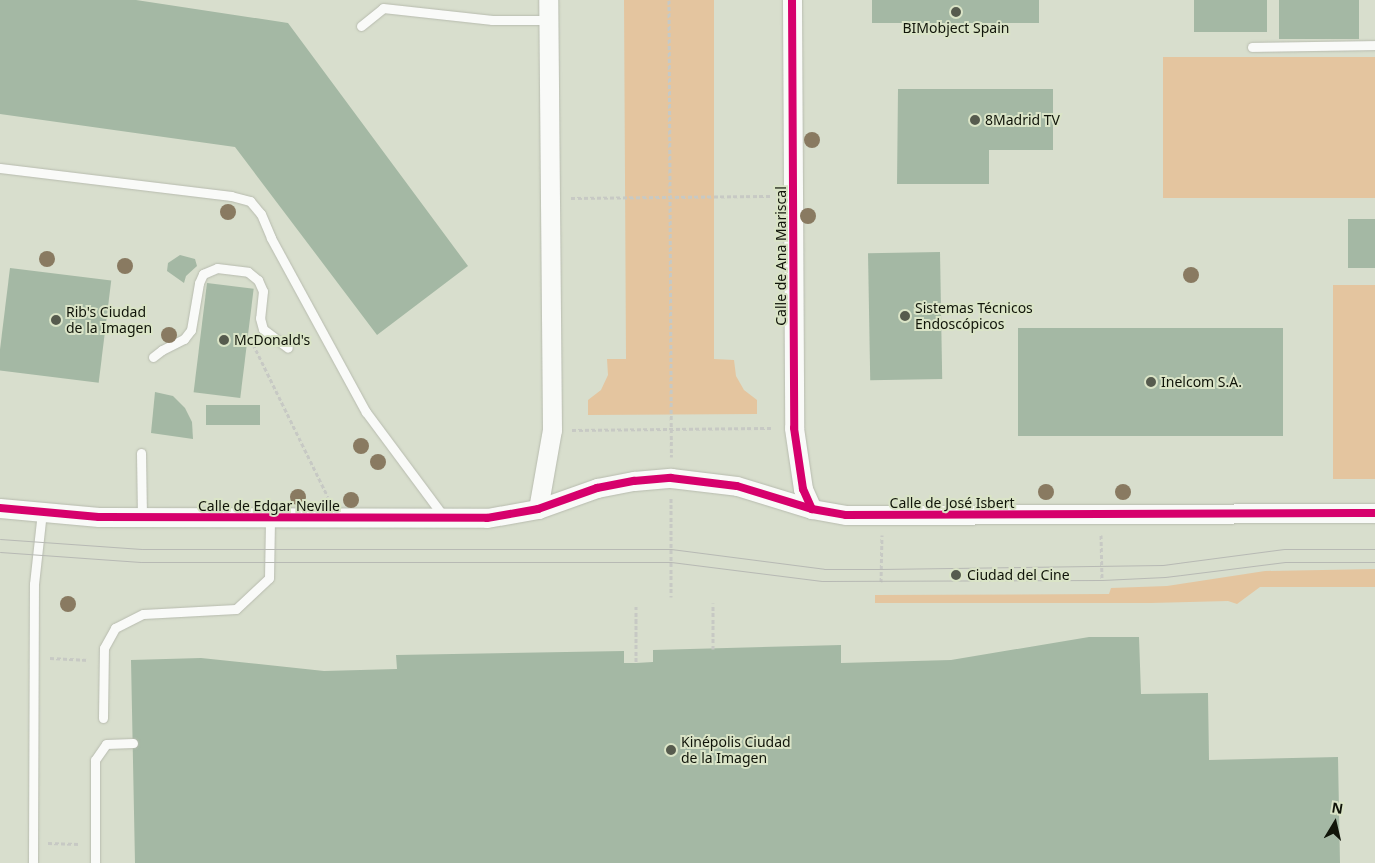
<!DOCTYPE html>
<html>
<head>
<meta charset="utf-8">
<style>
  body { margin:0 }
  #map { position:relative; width:1375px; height:863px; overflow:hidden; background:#d8decd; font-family:"Noto Sans",sans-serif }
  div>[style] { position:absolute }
  .green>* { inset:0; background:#e4c59f; transform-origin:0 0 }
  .building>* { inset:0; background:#a4b8a4; transform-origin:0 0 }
  .path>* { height:3px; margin-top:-1.5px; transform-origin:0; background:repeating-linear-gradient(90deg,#c7c9c4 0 4px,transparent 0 6.5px) }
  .roads { filter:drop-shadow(0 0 1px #b7bbae) drop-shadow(0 0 1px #b7bbae) }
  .service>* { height:9px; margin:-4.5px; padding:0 4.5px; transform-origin:4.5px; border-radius:4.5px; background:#f9faf8 }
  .minor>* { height:19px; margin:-9.5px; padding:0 9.5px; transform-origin:9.5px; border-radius:9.5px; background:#f9faf8 }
  .tram>* { height:1px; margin:-0.5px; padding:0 0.5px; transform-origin:0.5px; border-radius:0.5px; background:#b7b9b4 }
  .cycleway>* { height:8px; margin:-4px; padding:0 4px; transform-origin:4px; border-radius:4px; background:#d6006c }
  .trees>* { width:16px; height:16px; margin:-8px; border-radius:50%; background:#897a61 }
  .dots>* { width:14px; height:14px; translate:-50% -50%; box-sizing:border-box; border:2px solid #dae4c7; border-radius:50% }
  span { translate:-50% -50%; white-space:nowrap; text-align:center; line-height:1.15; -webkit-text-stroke:4px #dae4c7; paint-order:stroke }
  .poi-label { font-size:14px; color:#101409 }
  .left { translate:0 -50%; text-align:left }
  .street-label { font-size:14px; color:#101409 }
  .north { position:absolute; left:1310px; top:798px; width:50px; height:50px; -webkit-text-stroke:4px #dae4c7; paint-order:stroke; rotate:9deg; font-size:14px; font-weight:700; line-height:20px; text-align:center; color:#101409 }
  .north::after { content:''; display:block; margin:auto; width:18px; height:22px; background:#101409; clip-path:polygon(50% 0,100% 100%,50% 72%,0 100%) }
</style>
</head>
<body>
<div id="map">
  <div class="green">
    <i style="clip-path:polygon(624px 0,714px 0,714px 359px,734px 360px,736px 376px,744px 390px,757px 400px,757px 414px,588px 415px,588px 400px,601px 390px,608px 375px,607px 359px,626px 359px)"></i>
    <i style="left:1375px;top:57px;width:141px;height:212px;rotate:90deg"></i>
    <i style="left:1375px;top:285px;width:194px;height:42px;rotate:90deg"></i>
    <i style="clip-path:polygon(1375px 569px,1375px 587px,1260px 587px,1237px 604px,1228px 601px,1151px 603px,875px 603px,875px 595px,1109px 594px,1111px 588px,1167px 586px,1265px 571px)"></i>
  </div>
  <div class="building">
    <i style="clip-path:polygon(0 0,136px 0,288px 23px,468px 266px,377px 335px,235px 147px,0 114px)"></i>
    <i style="left:872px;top:0;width:167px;height:23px"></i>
    <i style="left:1194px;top:0;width:73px;height:32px"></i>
    <i style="left:1279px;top:0;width:80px;height:39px"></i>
    <i style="clip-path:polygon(898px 89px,1053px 89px,1053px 150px,989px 150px,989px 184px,897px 184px)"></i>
    <i style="left:1348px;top:219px;width:27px;height:49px"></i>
    <i style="left:940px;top:252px;width:127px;height:72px;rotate:89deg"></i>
    <i style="clip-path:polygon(180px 255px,195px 259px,197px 266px,186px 276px,184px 283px,167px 271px,168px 263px)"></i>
    <i style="left:10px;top:268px;width:102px;height:103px;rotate:7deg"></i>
    <i style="left:207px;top:283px;width:47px;height:110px;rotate:7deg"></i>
    <i style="left:1283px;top:328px;width:108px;height:265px;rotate:90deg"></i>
    <i style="clip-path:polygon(155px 392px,173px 396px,185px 408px,192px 422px,193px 439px,151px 433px)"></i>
    <i style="left:206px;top:405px;width:54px;height:20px"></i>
    <i style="clip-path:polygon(1089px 637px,1139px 637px,1141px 694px,1208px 693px,1209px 760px,1338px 757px,1340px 863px,135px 863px,131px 660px,201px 658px,324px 671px,397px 669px,396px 655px,624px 651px,624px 663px,636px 663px,653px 662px,653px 650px,841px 645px,841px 663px,951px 660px)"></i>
  </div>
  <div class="path">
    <i style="left:669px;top:0;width:457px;rotate:89.7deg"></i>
    <i style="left:571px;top:198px;width:201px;rotate:-0.6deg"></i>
    <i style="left:253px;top:344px;width:170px;rotate:63.9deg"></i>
    <i style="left:572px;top:430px;width:201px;rotate:-0.6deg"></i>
    <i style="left:671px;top:498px;width:99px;rotate:90deg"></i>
    <i style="left:1101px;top:535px;width:45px;rotate:88.7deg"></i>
    <i style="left:881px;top:582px;width:47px;rotate:-88.8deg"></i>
    <i style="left:636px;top:606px;width:57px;rotate:90deg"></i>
    <i style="left:713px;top:649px;width:46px;rotate:-90deg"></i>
    <i style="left:50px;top:658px;width:39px;rotate:3deg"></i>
    <i style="left:48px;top:843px;width:31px;rotate:2deg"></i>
  </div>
  <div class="roads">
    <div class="service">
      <i style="left:361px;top:26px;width:28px;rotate:-39deg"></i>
      <i style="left:383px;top:8px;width:110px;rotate:6.3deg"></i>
      <i style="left:492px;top:20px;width:56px"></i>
      <i style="left:1252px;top:47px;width:123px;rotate:-0.9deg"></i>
      <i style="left:0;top:168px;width:233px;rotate:6.9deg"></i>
      <i style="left:231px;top:196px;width:20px;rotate:15deg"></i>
      <i style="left:250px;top:201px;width:17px;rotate:50deg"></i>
      <i style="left:261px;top:214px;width:26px;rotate:67deg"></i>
      <i style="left:271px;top:238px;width:198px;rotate:61.4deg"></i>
      <i style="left:366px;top:412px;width:131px;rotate:53.4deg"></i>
      <i style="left:153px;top:357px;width:11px;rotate:-38deg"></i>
      <i style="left:162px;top:350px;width:25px;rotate:-27deg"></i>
      <i style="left:184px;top:339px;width:11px;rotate:-52deg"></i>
      <i style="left:191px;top:330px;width:48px;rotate:-80.3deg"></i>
      <i style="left:199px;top:283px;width:10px;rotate:-66deg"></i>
      <i style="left:203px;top:274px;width:15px;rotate:-23deg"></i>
      <i style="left:217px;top:268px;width:31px;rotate:7deg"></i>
      <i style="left:248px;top:272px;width:13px;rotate:39deg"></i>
      <i style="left:258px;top:280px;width:12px;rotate:66deg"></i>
      <i style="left:263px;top:291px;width:27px;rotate:96deg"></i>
      <i style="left:260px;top:318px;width:11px;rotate:75deg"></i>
      <i style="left:263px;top:329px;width:31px;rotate:37deg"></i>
      <i style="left:141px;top:453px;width:65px;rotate:89.1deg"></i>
      <i style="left:103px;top:718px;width:70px;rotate:-89.2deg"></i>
      <i style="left:104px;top:648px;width:23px;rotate:-61deg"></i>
      <i style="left:115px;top:628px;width:31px;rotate:-27deg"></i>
      <i style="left:143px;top:614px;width:93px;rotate:-3.1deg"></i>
      <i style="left:236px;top:609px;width:45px;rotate:-43.2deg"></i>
      <i style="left:269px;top:578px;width:60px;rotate:-89deg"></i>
      <i style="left:33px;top:863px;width:279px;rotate:-89.8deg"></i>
      <i style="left:34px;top:584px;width:72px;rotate:-83.7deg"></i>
      <i style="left:95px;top:863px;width:103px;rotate:-90deg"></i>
      <i style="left:95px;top:760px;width:19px;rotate:-55deg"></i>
      <i style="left:106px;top:744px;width:27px;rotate:-2deg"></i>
    </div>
    <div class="minor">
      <i style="left:792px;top:0;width:428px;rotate:89.7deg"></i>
      <i style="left:794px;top:428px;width:62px;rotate:81.6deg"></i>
      <i style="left:803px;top:489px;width:22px;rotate:66deg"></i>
      <i style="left:0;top:508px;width:99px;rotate:5.2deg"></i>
      <i style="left:99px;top:517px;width:388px;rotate:0.1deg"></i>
      <i style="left:487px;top:518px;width:52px;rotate:-10deg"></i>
      <i style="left:538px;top:509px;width:63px;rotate:-19.6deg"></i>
      <i style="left:597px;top:488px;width:38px;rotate:-11deg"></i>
      <i style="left:634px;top:481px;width:37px;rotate:-5deg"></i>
      <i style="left:671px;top:478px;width:66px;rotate:6.9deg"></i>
      <i style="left:737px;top:486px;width:78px;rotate:17deg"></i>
      <i style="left:812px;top:509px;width:35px;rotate:10deg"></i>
      <i style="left:846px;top:515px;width:529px;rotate:-0.22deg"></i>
      <i style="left:538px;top:509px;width:80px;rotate:-80deg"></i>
      <i style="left:552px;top:430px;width:430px;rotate:-90.5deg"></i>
    </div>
  </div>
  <div class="tram">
    <i style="left:0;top:539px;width:142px;rotate:4deg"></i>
    <i style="left:142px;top:549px;width:529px"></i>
    <i style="left:671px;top:549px;width:154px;rotate:7.4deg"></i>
    <i style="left:824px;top:569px;width:57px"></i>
    <i style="left:881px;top:569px;width:282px;rotate:-0.8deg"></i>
    <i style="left:1163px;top:565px;width:122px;rotate:-7.5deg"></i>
    <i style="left:1284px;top:549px;width:91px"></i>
    <i style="left:0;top:552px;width:141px;rotate:4.1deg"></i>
    <i style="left:141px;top:562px;width:530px"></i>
    <i style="left:671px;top:562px;width:152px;rotate:7.2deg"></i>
    <i style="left:822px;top:581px;width:280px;rotate:-0.2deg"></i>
    <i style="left:1102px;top:580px;width:63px;rotate:-2.7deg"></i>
    <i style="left:1165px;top:577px;width:121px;rotate:-7.1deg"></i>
    <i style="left:1285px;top:562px;width:90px"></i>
  </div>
  <div class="cycleway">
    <i style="left:792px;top:0;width:428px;rotate:89.7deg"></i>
    <i style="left:794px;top:428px;width:62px;rotate:81.6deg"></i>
    <i style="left:803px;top:489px;width:22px;rotate:66deg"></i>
    <i style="left:0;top:508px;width:99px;rotate:5.2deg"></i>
    <i style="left:99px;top:517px;width:388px;rotate:0.1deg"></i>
    <i style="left:487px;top:518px;width:52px;rotate:-10deg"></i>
    <i style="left:538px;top:509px;width:63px;rotate:-19.6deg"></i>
    <i style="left:597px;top:488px;width:38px;rotate:-11deg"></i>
    <i style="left:634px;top:481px;width:37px;rotate:-5deg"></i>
    <i style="left:671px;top:478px;width:66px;rotate:6.9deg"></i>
    <i style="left:737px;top:486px;width:78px;rotate:17deg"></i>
    <i style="left:812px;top:509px;width:35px;rotate:10deg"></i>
    <i style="left:846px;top:515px;width:529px;rotate:-0.22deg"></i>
  </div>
  <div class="trees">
    <i style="left:812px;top:140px"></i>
    <i style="left:228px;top:212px"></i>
    <i style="left:808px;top:216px"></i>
    <i style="left:47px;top:259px"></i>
    <i style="left:125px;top:266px"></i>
    <i style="left:1191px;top:275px"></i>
    <i style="left:169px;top:335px"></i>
    <i style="left:361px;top:446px"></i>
    <i style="left:378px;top:462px"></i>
    <i style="left:1046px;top:492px"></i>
    <i style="left:1123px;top:492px"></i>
    <i style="left:298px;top:497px"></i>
    <i style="left:351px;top:500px"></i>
    <i style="left:68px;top:604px"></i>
  </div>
  <div class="dots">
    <i style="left:956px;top:12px;background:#565b4e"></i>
    <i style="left:975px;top:120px;background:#565b4e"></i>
    <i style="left:905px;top:316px;background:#565b4e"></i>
    <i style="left:56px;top:320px;background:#565b4e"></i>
    <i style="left:224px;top:340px;background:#565b4e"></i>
    <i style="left:1151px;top:382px;background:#565b4e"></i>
    <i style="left:956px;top:575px;background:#565b4e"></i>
    <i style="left:671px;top:750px;background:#565b4e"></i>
  </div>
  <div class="poi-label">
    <span style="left:956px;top:28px">BIMobject Spain</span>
    <span class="left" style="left:985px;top:120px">8Madrid TV</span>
    <span class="left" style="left:915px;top:316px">Sistemas Técnicos<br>Endoscópicos</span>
    <span class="left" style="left:66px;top:320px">Rib's Ciudad<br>de la Imagen</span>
    <span class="left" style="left:234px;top:340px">McDonald's</span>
    <span class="left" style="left:1161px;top:382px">Inelcom S.A.</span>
    <span class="left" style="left:967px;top:575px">Ciudad del Cine</span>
    <span class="left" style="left:681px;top:750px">Kinépolis Ciudad<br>de la Imagen</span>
  </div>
  <div class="street-label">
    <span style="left:781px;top:256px;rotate:-90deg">Calle de Ana Mariscal</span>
    <span style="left:952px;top:503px">Calle de José Isbert</span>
    <span style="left:269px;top:506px">Calle de Edgar Neville</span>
  </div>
  <div class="north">N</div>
</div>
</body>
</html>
